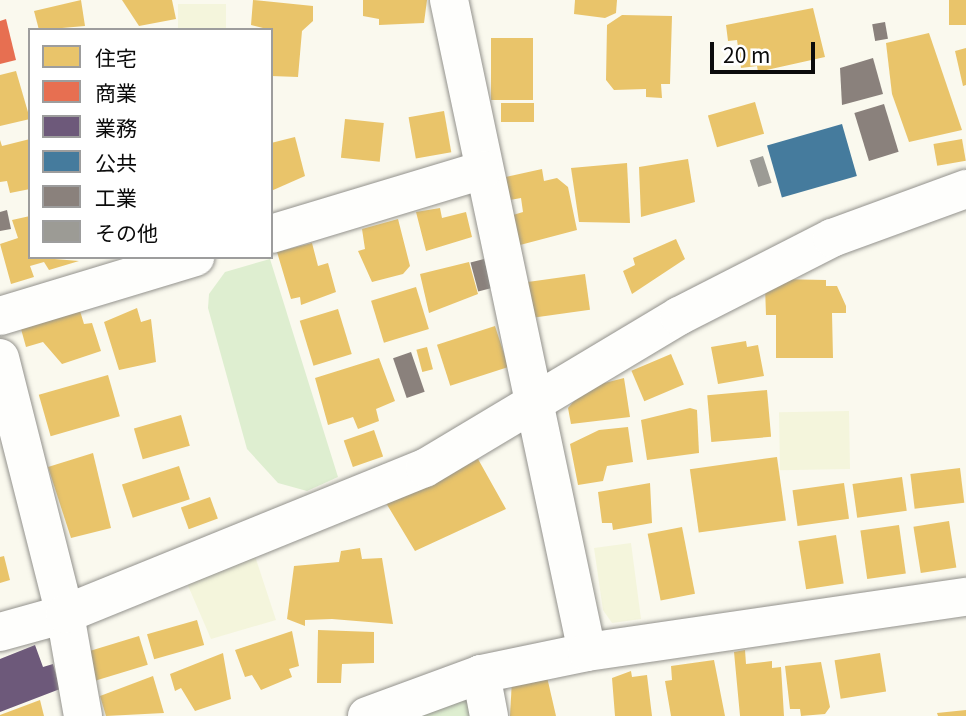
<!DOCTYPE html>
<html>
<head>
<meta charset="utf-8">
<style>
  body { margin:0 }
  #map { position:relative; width:966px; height:716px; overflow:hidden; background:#faf9ee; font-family:Georgia,"Noto Sans JP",serif }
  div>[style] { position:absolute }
  .farmland>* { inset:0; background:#f4f5dc; transform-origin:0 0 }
  .green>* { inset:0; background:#deeed0 }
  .homes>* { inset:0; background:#e9c46a; transform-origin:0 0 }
  .shops>* { inset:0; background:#e76f51 }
  .offices>* { inset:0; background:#6d597a }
  .public>* { inset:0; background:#457b9d; transform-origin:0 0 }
  .industry>* { inset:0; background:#8a817c; transform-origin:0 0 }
  .building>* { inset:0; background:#9c9b95; transform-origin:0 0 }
  .roads { filter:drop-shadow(0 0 2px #93928d) drop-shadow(0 0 2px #93928d) }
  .minor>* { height:38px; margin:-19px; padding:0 19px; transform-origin:19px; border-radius:19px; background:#fefefc }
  span { translate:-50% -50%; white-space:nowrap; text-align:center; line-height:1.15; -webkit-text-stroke:7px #fff; paint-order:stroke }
  .legend { position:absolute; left:28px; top:28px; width:245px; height:231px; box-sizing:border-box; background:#fff; border:2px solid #9d9d9d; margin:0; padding:9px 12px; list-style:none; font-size:21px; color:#0b0b0b }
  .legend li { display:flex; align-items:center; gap:14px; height:35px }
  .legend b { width:35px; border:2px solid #9d9d9d }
  .scale { position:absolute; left:710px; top:42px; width:105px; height:32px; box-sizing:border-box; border:4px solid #0b0b0b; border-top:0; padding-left:9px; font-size:21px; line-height:24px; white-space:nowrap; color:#0b0b0b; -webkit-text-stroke:5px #fff; paint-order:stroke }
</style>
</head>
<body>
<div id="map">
  <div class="farmland">
    <i style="left:226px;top:4px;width:26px;height:48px;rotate:90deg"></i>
    <i style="left:849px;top:411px;width:58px;height:70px;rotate:89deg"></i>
    <i style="clip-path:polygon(631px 543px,641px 619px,612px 623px,603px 610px,594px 548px)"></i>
    <i style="clip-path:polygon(254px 553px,276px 620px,211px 639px,186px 581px)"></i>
  </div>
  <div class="green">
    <i style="clip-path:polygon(270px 259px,338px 477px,307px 491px,278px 483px,247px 449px,208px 308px,209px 294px,225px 272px)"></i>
    <i style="clip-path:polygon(473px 696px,476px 716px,417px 716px)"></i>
  </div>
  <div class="homes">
    <i style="clip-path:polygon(81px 0,85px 26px,39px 30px,34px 11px)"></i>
    <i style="clip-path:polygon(122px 0,172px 0,176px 19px,139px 26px)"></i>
    <i style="clip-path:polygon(253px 0,313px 6px,313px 21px,302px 31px,298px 77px,271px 76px,271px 30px,251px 25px)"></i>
    <i style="clip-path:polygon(363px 0,427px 0,424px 23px,379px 25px,379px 19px,363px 16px)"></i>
    <i style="clip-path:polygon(575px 0,617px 0,616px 13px,605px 18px,574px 14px)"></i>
    <i style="left:949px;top:0;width:17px;height:25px"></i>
    <i style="clip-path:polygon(813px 8px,825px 57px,758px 72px,757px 66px,741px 68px,737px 40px,728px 41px,726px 25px)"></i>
    <i style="clip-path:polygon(622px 15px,672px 16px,670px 84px,661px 84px,662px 98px,646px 97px,646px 89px,614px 90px,606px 80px,607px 25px)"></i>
    <i style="clip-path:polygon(929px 33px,962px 130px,909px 142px,892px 94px,886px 43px)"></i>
    <i style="left:491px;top:38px;width:42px;height:62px"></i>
    <i style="clip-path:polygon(966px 48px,966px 85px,963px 86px,955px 51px)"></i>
    <i style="clip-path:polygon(16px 71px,30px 119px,0 126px,0 75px)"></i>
    <i style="left:755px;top:102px;width:33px;height:49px;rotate:74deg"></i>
    <i style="left:534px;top:103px;width:19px;height:33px;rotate:90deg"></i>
    <i style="left:444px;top:111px;width:42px;height:36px;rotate:80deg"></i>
    <i style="left:345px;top:119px;width:39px;height:39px;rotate:6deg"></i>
    <i style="clip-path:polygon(295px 137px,305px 176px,271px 191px,271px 143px)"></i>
    <i style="clip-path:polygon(30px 139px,30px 189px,10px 193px,7px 181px,0 182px,0 140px,2px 146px)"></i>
    <i style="left:962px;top:139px;width:22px;height:29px;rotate:80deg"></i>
    <i style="clip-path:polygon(688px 159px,695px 202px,641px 217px,639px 167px)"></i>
    <i style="clip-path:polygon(627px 163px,630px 223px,579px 222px,571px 168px)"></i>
    <i style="clip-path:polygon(542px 169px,544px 181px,557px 178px,568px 187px,577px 230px,520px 245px,513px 215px,523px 212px,521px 198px,510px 200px,506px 177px)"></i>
    <i style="clip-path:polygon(440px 208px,442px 218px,466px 212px,472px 237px,426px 251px,416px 212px)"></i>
    <i style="clip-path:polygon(30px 216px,30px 257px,79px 261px,49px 270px,44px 262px,30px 266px,34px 277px,11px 284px,0 244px,18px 238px,12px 220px)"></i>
    <i style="clip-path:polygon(398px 219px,410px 266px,403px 274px,372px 282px,358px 251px,365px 249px,362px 229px)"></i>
    <i style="clip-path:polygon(676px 239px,685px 259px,632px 294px,623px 271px,635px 265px,633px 258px)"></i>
    <i style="clip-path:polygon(312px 243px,318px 266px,328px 263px,336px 292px,301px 305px,300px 297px,291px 299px,277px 252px)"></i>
    <i style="clip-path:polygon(469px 262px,478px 294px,429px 313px,420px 274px)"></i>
    <i style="left:585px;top:274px;width:36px;height:65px;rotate:82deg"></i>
    <i style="clip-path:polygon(776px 279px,826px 280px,826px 286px,837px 286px,846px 306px,846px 313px,832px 313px,833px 358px,776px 358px,776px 315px,766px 315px,765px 287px)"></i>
    <i style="left:416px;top:287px;width:44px;height:47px;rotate:73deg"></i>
    <i style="clip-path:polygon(137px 308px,141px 322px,151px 319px,156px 362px,119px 370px,104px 322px)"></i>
    <i style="left:338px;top:309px;width:47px;height:40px;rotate:73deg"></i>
    <i style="clip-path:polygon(80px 311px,84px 324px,92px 323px,101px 351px,62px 364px,43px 342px,26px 347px,21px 329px)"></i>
    <i style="left:495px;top:326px;width:43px;height:61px;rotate:72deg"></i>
    <i style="clip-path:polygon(746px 341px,747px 347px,758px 345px,764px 376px,718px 384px,711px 347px)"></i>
    <i style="left:427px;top:347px;width:23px;height:11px;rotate:75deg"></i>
    <i style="left:671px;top:354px;width:33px;height:43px;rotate:67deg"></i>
    <i style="clip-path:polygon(379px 358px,395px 401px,376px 409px,379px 421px,358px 429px,353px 417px,328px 425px,315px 378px)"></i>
    <i style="left:108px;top:375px;width:43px;height:72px;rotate:74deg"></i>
    <i style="clip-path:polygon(624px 378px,630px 417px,571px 424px,568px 408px,585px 388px)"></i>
    <i style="left:767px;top:390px;width:47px;height:60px;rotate:85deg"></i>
    <i style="clip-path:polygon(690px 408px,697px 410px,699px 453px,647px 460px,641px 420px)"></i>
    <i style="left:181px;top:415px;width:32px;height:49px;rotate:74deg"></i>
    <i style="clip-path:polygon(628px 427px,633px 462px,607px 466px,603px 481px,578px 485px,570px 444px,599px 430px)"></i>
    <i style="left:374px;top:430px;width:28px;height:32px;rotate:71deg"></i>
    <i style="clip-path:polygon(93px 453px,111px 528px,71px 538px,48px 467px)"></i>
    <i style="left:777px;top:457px;width:64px;height:88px;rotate:82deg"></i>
    <i style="clip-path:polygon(478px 459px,506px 509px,415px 551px,383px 498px,425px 487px)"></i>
    <i style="left:179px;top:466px;width:35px;height:60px;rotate:72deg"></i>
    <i style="left:960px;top:468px;width:35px;height:50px;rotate:83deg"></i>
    <i style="left:902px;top:477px;width:34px;height:50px;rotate:82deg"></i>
    <i style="clip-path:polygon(650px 483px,652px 523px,613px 530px,612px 523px,602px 523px,598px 492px)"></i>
    <i style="left:844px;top:483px;width:36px;height:52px;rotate:82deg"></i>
    <i style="left:210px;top:497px;width:23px;height:31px;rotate:70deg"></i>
    <i style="left:949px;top:521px;width:47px;height:36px;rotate:81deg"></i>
    <i style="left:899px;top:525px;width:49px;height:39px;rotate:82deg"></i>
    <i style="left:682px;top:527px;width:68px;height:35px;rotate:79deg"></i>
    <i style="left:836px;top:535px;width:49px;height:38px;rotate:81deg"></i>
    <i style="clip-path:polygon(360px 548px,362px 559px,382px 558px,393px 624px,332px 619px,305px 620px,305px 626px,287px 619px,294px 566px,339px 562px,341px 551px)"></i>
    <i style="clip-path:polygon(4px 556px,10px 580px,0 583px,0 557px)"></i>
    <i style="left:197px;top:620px;width:26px;height:52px;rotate:74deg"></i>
    <i style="clip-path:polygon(318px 630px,374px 632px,374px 663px,342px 664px,341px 683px,317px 683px)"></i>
    <i style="clip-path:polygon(292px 631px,299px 666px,289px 669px,292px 677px,261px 690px,252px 675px,245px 677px,235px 650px)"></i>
    <i style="left:139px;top:636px;width:30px;height:55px;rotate:73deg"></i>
    <i style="clip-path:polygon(745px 650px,746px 664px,772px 661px,772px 668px,781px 667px,784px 716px,740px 716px,734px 652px)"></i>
    <i style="clip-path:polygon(223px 653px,231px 699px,195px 711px,181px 688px,175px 691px,170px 674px)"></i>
    <i style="left:880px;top:653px;width:39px;height:46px;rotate:81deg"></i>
    <i style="clip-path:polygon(714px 660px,725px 716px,671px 716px,665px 681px,672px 680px,671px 666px)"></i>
    <i style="clip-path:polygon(821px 662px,830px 707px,825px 714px,801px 716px,800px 709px,790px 709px,785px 666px)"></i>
    <i style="clip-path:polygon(631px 671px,632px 677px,647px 675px,652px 716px,615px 716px,612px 678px)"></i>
    <i style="clip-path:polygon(153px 676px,164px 713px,106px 716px,100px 696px)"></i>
    <i style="clip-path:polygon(547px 677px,556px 716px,510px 716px,512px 680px)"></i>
    <i style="clip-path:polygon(40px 700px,44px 716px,0 716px,0 715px)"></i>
    <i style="clip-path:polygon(966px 710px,966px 716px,938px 716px,937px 713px)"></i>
  </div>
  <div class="shops">
    <i style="clip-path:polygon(6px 19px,16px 60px,0 64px,0 21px)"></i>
  </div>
  <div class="offices">
    <i style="clip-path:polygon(35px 645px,43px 667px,53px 664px,60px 689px,0 712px,0 659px)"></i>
  </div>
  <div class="public">
    <i style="left:842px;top:124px;width:54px;height:78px;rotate:74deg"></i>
  </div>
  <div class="industry">
    <i style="left:885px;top:22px;width:17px;height:13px;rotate:80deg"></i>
    <i style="clip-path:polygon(873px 58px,883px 94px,842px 105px,840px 68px)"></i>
    <i style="left:884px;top:104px;width:50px;height:31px;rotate:73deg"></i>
    <i style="clip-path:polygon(7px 210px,11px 229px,0 231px,0 212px)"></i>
    <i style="left:484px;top:259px;width:30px;height:14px;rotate:75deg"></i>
    <i style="left:411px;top:352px;width:42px;height:19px;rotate:71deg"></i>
  </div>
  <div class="building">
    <i style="left:763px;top:156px;width:28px;height:14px;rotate:72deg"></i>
  </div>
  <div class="roads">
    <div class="minor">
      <i style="left:449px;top:0;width:666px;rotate:78.05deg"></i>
      <i style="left:271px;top:234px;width:221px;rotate:-16.8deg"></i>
      <i style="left:0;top:316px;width:204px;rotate:-16.8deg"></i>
      <i style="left:0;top:358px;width:264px;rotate:75.8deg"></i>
      <i style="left:65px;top:614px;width:104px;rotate:80deg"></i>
      <i style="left:0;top:632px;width:67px;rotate:-15.5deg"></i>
      <i style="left:65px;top:614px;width:388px;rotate:-22.1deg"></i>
      <i style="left:425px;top:468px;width:296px;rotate:-30.9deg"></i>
      <i style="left:679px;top:316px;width:172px;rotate:-27deg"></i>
      <i style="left:832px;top:238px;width:143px;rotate:-20.1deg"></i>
      <i style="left:481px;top:674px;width:43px;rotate:79.2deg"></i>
      <i style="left:367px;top:716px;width:121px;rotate:-20.2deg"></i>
      <i style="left:481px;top:674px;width:108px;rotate:-11.7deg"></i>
      <i style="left:587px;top:652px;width:383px;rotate:-8.3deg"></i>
    </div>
  </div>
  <ul class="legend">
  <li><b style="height:19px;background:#e9c46a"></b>住宅</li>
  <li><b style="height:19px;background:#e76f51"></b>商業</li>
  <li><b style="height:19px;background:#6d597a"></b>業務</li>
  <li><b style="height:19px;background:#457b9d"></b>公共</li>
  <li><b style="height:19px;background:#8a817c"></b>工業</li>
  <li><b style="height:19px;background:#9c9b95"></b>その他</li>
  </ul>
  <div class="scale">20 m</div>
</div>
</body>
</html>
